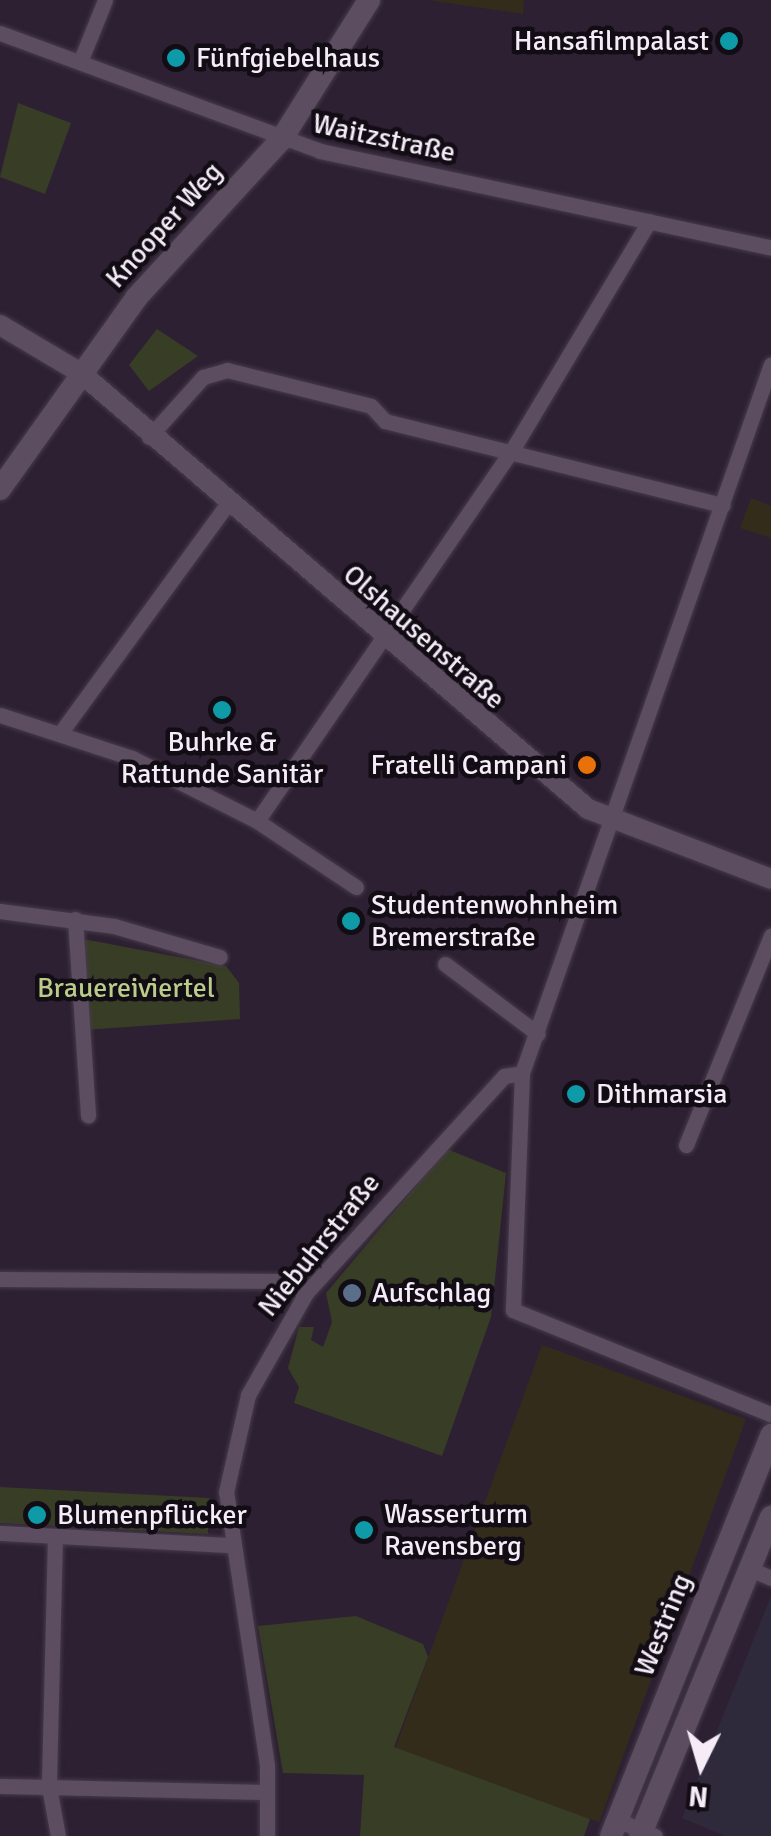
<!DOCTYPE html>
<html>
<head>
<meta charset="utf-8">
<style>
  body { margin:0 }
  #map { position:relative; width:771px; height:1836px; overflow:hidden; background:#2d2032; font-family:Signika,sans-serif }
  div>[style] { position:absolute }
  .industrial>* { inset:0; background:#2e2a3b }
  .education>* { inset:0; background:#342c1b; transform-origin:0 0 }
  .green>* { inset:0; background:#383d26; transform-origin:0 0 }
  .roads { filter:drop-shadow(0 0 2px #463b4a) drop-shadow(0 0 2px #463b4a) }
  .minor>* { height:15px; margin:-7.5px; padding:0 7.5px; transform-origin:7.5px; border-radius:7.5px; background:#5c4d61 }
  .tertiary>* { height:20px; margin:-10px; padding:0 10px; transform-origin:10px; border-radius:10px; background:#5c4d61 }
  .secondary>* { height:22px; margin:-11px; padding:0 11px; transform-origin:11px; border-radius:11px; background:#5c4d61 }
  .dots>* { width:28px; height:28px; translate:-50% -50%; box-sizing:border-box; border:5px solid #120c14; border-radius:50% }
  span { translate:-50% -50%; white-space:nowrap; text-align:center; line-height:1.15; -webkit-text-stroke:9px #120c14; paint-order:stroke }
  .poi-label { font-size:28px; color:#f5ecf8 }
  .right { translate:-100% -50%; text-align:right }
  .left { translate:0 -50%; text-align:left }
  .street-label { font-size:28px; color:#f5ecf8 }
  .park-label { font-size:28px; color:#bbcb89 }
  .north { position:absolute; left:651px; top:1716px; width:100px; height:100px; -webkit-text-stroke:8px #120c14; paint-order:stroke; rotate:185deg; font-size:28px; font-weight:700; line-height:40px; text-align:center; color:#f5ecf8 }
  .north::after { content:''; display:block; margin:auto; width:35px; height:45px; background:#f5ecf8; clip-path:polygon(50% 0,100% 100%,50% 72%,0 100%) }
</style>
</head>
<body>
<div id="map">
  <div class="industrial">
    <i style="clip-path:polygon(771px 1596px,771px 1836px,725px 1836px,682px 1818px)"></i>
  </div>
  <div class="education">
    <i style="clip-path:polygon(427px 0,524px 0,523px 14px)"></i>
    <i style="clip-path:polygon(751px 498px,771px 506px,771px 538px,740px 528px)"></i>
    <i style="left:542px;top:1345px;width:217px;height:429px;rotate:20deg"></i>
  </div>
  <div class="green">
    <i style="clip-path:polygon(18px 103px,71px 123px,45px 194px,0 177px)"></i>
    <i style="clip-path:polygon(157px 329px,198px 356px,149px 391px,129px 365px)"></i>
    <i style="clip-path:polygon(83px 939px,226px 966px,239px 983px,240px 1019px,84px 1030px)"></i>
    <i style="clip-path:polygon(447px 1149px,506px 1173px,491px 1317px,442px 1456px,294px 1403px,299px 1387px,288px 1368px,299px 1327px,314px 1327px,311px 1340px,323px 1347px,332px 1322px,326px 1293px)"></i>
    <i style="left:0;top:1487px;width:210px;height:36px;rotate:3deg"></i>
    <i style="clip-path:polygon(356px 1616px,423px 1644px,428px 1657px,394px 1747px,590px 1819px,584px 1836px,360px 1836px,364px 1775px,283px 1773px,258px 1626px)"></i>
  </div>
  <div class="roads">
    <div class="minor">
      <i style="left:0;top:33px;width:341px;rotate:20.2deg"></i>
      <i style="left:320px;top:151px;width:461px;rotate:12.1deg"></i>
      <i style="left:80px;top:62px;width:67px;rotate:-68deg"></i>
      <i style="left:149px;top:437px;width:81px;rotate:-48deg"></i>
      <i style="left:203px;top:377px;width:25px;rotate:-16deg"></i>
      <i style="left:227px;top:370px;width:148px;rotate:14deg"></i>
      <i style="left:371px;top:406px;width:21px;rotate:47deg"></i>
      <i style="left:385px;top:421px;width:348px;rotate:14deg"></i>
      <i style="left:0;top:715px;width:139px;rotate:18deg"></i>
      <i style="left:132px;top:758px;width:140px;rotate:26.7deg"></i>
      <i style="left:257px;top:821px;width:119px;rotate:33.7deg"></i>
      <i style="left:61px;top:732px;width:282px;rotate:-53.9deg"></i>
      <i style="left:257px;top:821px;width:448px;rotate:-55.5deg"></i>
      <i style="left:511px;top:452px;width:269px;rotate:-59.1deg"></i>
      <i style="left:0;top:911px;width:115px;rotate:7.5deg"></i>
      <i style="left:114px;top:926px;width:110px;rotate:16.3deg"></i>
      <i style="left:75px;top:919px;width:197px;rotate:86.2deg"></i>
      <i style="left:445px;top:964px;width:116px;rotate:37deg"></i>
      <i style="left:522px;top:1073px;width:751px;rotate:-70.65deg"></i>
      <i style="left:522px;top:1073px;width:237px;rotate:92.2deg"></i>
      <i style="left:513px;top:1310px;width:278px;rotate:22deg"></i>
      <i style="left:686px;top:1145px;width:226px;rotate:-67.9deg"></i>
      <i style="left:0;top:1279px;width:284px;rotate:0.4deg"></i>
      <i style="left:284px;top:1281px;width:25px;rotate:29deg"></i>
      <i style="left:0;top:1533px;width:230px;rotate:3deg"></i>
      <i style="left:55px;top:1536px;width:251px;rotate:91.4deg"></i>
      <i style="left:49px;top:1787px;width:50px;rotate:79.6deg"></i>
      <i style="left:750px;top:1569px;width:23px;rotate:23deg"></i>
      <i style="left:0;top:1786px;width:267px;rotate:1.3deg"></i>
      <i style="left:617px;top:1820px;width:41px;rotate:22.8deg"></i>
      <i style="left:267px;top:1836px;width:71px;rotate:-90deg"></i>
      <i style="left:267px;top:1765px;width:276px;rotate:-98.5deg"></i>
      <i style="left:226px;top:1492px;width:99px;rotate:-77.2deg"></i>
      <i style="left:248px;top:1395px;width:117px;rotate:-60.4deg"></i>
      <i style="left:306px;top:1293px;width:294px;rotate:-47.6deg"></i>
      <i style="left:504px;top:1076px;width:18px;rotate:-9deg"></i>
    </div>
    <div class="tertiary">
      <i style="left:0;top:325px;width:94px;rotate:30.7deg"></i>
      <i style="left:81px;top:373px;width:669px;rotate:40.69deg"></i>
      <i style="left:588px;top:809px;width:196px;rotate:20.9deg"></i>
    </div>
    <div class="secondary">
      <i style="left:0;top:489px;width:234px;rotate:-54.5deg"></i>
      <i style="left:136px;top:298px;width:214px;rotate:-47.5deg"></i>
      <i style="left:281px;top:140px;width:165px;rotate:-57.8deg"></i>
      <i style="left:611px;top:1836px;width:432px;rotate:-68.2deg"></i>
      <i style="left:640px;top:1836px;width:345px;rotate:-67.7deg"></i>
    </div>
  </div>
  <div class="dots">
    <i style="left:729px;top:41px;background:#0f9aa8"></i>
    <i style="left:176px;top:58px;background:#0f9aa8"></i>
    <i style="left:222px;top:710px;background:#0f9aa8"></i>
    <i style="left:587px;top:765px;background:#e8710a"></i>
    <i style="left:351px;top:921px;background:#0f9aa8"></i>
    <i style="left:576px;top:1094px;background:#0f9aa8"></i>
    <i style="left:352px;top:1293px;background:#5c6f8a"></i>
    <i style="left:37px;top:1515px;background:#0f9aa8"></i>
    <i style="left:364px;top:1530px;background:#0f9aa8"></i>
  </div>
  <div class="poi-label">
    <span class="right" style="left:709px;top:41px">Hansafilmpalast</span>
    <span class="left" style="left:196px;top:58px">Fünfgiebelhaus</span>
    <span style="left:222px;top:758px">Buhrke &amp;<br>Rattunde Sanitär</span>
    <span class="right" style="left:567px;top:765px">Fratelli Campani</span>
    <span class="left" style="left:371px;top:921px">Studentenwohnheim<br>Bremerstraße</span>
    <span class="left" style="left:596px;top:1094px">Dithmarsia</span>
    <span class="left" style="left:372px;top:1293px">Aufschlag</span>
    <span class="left" style="left:384px;top:1530px">Wasserturm<br>Ravensberg</span>
    <span class="left" style="left:57px;top:1515px">Blumenpflücker</span>
  </div>
  <div class="street-label">
    <span style="left:384px;top:138px;rotate:12deg">Waitzstraße</span>
    <span style="left:164px;top:225px;rotate:-48deg">Knooper Weg</span>
    <span style="left:424px;top:637px;rotate:41deg">Olshausenstraße</span>
    <span style="left:319px;top:1245px;rotate:-51deg">Niebuhrstraße</span>
    <span style="left:663px;top:1625px;rotate:-68deg">Westring</span>
  </div>
  <div class="park-label">
    <span style="left:126px;top:988px">Brauereiviertel</span>
  </div>
  <div class="north">N</div>
</div>
</body>
</html>
